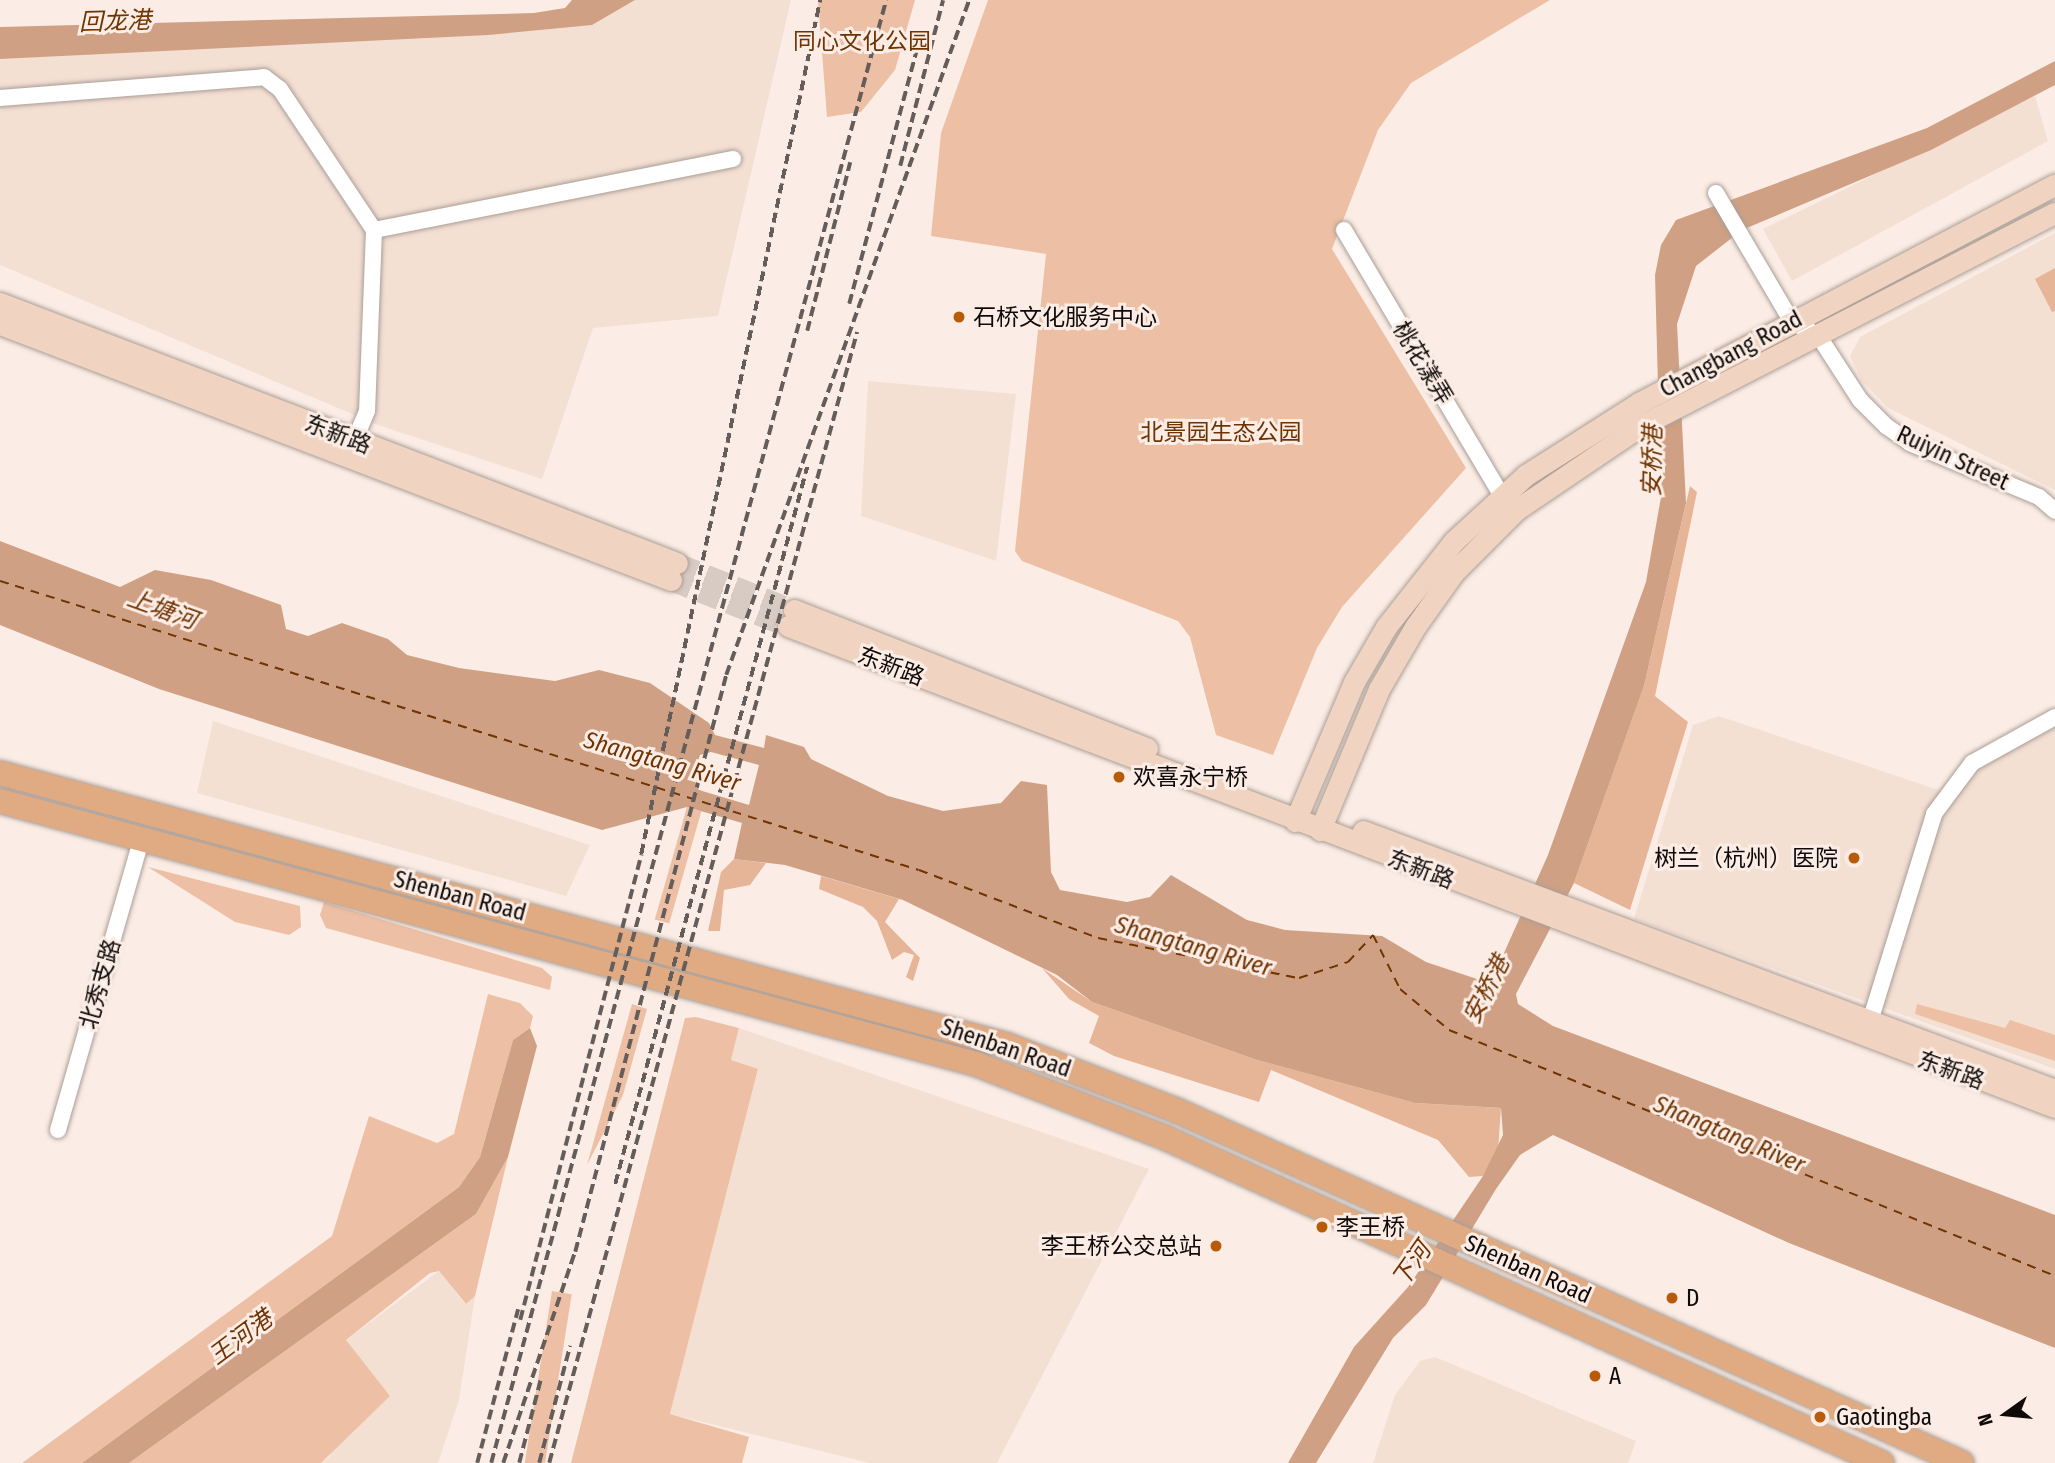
<!DOCTYPE html>
<html>
<head>
<meta charset="utf-8">
<style>
  body { margin:0 }
  #map { position:relative; width:2055px; height:1463px; overflow:hidden; background:#fbede5; font-family:"Fira Sans Condensed","Noto Sans SC",sans-serif }
  div>[style] { position:absolute }
  .built>* { inset:0; background:#f4dfd3 }
  .green>* { inset:0; background:#edc0a5; transform-origin:0 0 }
  .forest>* { inset:0; background:#e6b598 }
  .water>* { inset:0; background:#d0a084 }
  .ferry>* { height:2px; margin-top:-1px; transform-origin:0; background:repeating-linear-gradient(90deg,#6f3403 0 9px,transparent 0 16px) }
  .secondary-tunnel>* { height:21px; margin-top:-10.5px; transform-origin:0; background:repeating-linear-gradient(90deg,#d8cbc4 0 21px,transparent 0 31px) }
  .roads { filter:drop-shadow(0 0 2px #aa9e96) drop-shadow(0 0 2px #aa9e96) }
  .street>* { height:16px; margin:-8px; padding:0 8px; transform-origin:8px; border-radius:8px; background:#fff }
  .secondary>* { height:21px; margin:-10.5px; padding:0 10.5px; transform-origin:10.5px; border-radius:10.5px; background:#f0d4c1 }
  .primary>* { height:24px; margin:-12px; padding:0 12px; transform-origin:12px; border-radius:12px; background:#e0aa83 }
  .rail>* { height:3.5px; margin-top:-1.75px; transform-origin:0; background:repeating-linear-gradient(90deg,#655d59 0 10px,transparent 0 15px) }
  .dots>* { width:19px; height:19px; translate:-50% -50%; box-sizing:border-box; border:4px solid #fbede5; border-radius:50% }
  span { translate:-50% -50%; white-space:nowrap; text-align:center; line-height:1.15; -webkit-text-stroke:6px #fbede5; paint-order:stroke }
  .park-label { font-size:23px; color:#6e3302 }
  .poi-label { font-size:23px; color:#0f0a08 }
  .left { translate:0 -50%; text-align:left }
  .right { translate:-100% -50%; text-align:right }
  .street-label { font-size:23px; color:#0f0a08 }
  .water-label { font-size:24px; color:#6f3403; font-style:italic }
  .north { position:absolute; left:1971px; top:1379px; width:70px; height:70px; -webkit-text-stroke:5px #fbede5; paint-order:stroke; rotate:255deg; font-size:19px; font-weight:700; line-height:28px; text-align:center; color:#0f0a08 }
  .north::after { content:''; display:block; margin:auto; width:24px; height:32px; background:#0f0a08; clip-path:polygon(50% 0,100% 100%,50% 72%,0 100%) }
</style>
</head>
<body>
<div id="map">
  <div class="built">
    <i style="clip-path:polygon(635px 0,791px 0,718px 316px,593px 328px,542px 479px,378px 425px,0 265px,0 59px,592px 25px)"></i>
    <i style="clip-path:polygon(2035px 96px,2048px 141px,1792px 281px,1763px 229px)"></i>
    <i style="clip-path:polygon(2055px 233px,2055px 490px,1888px 408px,1861px 380px,1850px 356px,1860px 337px)"></i>
    <i style="clip-path:polygon(868px 381px,1016px 394px,996px 561px,861px 516px)"></i>
    <i style="clip-path:polygon(1719px 716px,1956px 796px,1988px 759px,2055px 727px,2055px 1069px,1634px 919px,1693px 725px)"></i>
    <i style="clip-path:polygon(213px 721px,590px 845px,566px 896px,197px 793px)"></i>
    <i style="clip-path:polygon(739px 1028px,1149px 1169px,997px 1463px,870px 1463px,670px 1414px,758px 1070px,731px 1060px)"></i>
    <i style="clip-path:polygon(439px 1271px,465px 1304px,475px 1296px,459px 1400px,438px 1463px,321px 1463px,330px 1456px,346px 1340px)"></i>
    <i style="clip-path:polygon(1435px 1357px,1636px 1441px,1628px 1463px,1373px 1463px,1395px 1395px,1420px 1361px)"></i>
  </div>
  <div class="green">
    <i style="clip-path:polygon(818px 0,915px 0,895px 70px,861px 112px,827px 117px)"></i>
    <i style="clip-path:polygon(988px 0,1550px 0,1411px 83px,1378px 130px,1332px 249px,1466px 468px,1342px 607px,1317px 648px,1273px 755px,1216px 735px,1190px 637px,1178px 621px,1022px 561px,1015px 551px,1046px 254px,931px 236px,941px 133px)"></i>
    <i style="left:687px;top:807px;width:15px;height:117px;rotate:16deg"></i>
    <i style="clip-path:polygon(148px 867px,300px 906px,301px 927px,289px 935px,235px 922px)"></i>
    <i style="clip-path:polygon(324px 902px,542px 968px,552px 977px,550px 990px,326px 928px,320px 915px)"></i>
    <i style="clip-path:polygon(488px 994px,520px 1003px,533px 1016px,530px 1028px,513px 1040px,480px 1157px,459px 1187px,82px 1463px,22px 1463px,332px 1236px,369px 1116px,437px 1143px,454px 1134px)"></i>
    <i style="clip-path:polygon(632px 1004px,647px 1009px,623px 1095px,587px 1165px)"></i>
    <i style="clip-path:polygon(1917px 1004px,2005px 1028px,2010px 1020px,2055px 1035px,2055px 1061px,1915px 1014px)"></i>
    <i style="clip-path:polygon(696px 1017px,739px 1028px,731px 1060px,758px 1069px,670px 1414px,749px 1437px,742px 1463px,571px 1463px,685px 1018px)"></i>
    <i style="clip-path:polygon(508px 1157px,475px 1296px,466px 1304px,439px 1271px,430px 1273px,346px 1340px,390px 1396px,321px 1463px,129px 1463px,476px 1214px)"></i>
    <i style="left:552px;top:1291px;width:20px;height:178px;rotate:9deg"></i>
  </div>
  <div class="forest">
    <i style="clip-path:polygon(2055px 268px,2055px 311px,2052px 312px,2035px 279px)"></i>
    <i style="clip-path:polygon(1690px 486px,1697px 492px,1655px 696px,1688px 722px,1630px 910px,1574px 883px,1644px 686px)"></i>
    <i style="clip-path:polygon(734px 859px,766px 863px,750px 885px,724px 890px,720px 931px,708px 931px,721px 872px)"></i>
    <i style="clip-path:polygon(821px 876px,899px 899px,885px 922px,920px 958px,913px 981px,906px 977px,914px 955px,904px 952px,892px 960px,877px 921px,863px 907px,819px 889px)"></i>
    <i style="clip-path:polygon(1042px 968px,1092px 1002px,1257px 1060px,1415px 1103px,1501px 1108px,1498px 1151px,1483px 1176px,1469px 1177px,1438px 1140px,1271px 1070px,1259px 1102px,1114px 1056px,1089px 1043px,1099px 1016px,1069px 999px)"></i>
  </div>
  <div class="water">
    <i style="clip-path:polygon(572px 0,635px 0,592px 25px,488px 35px,0 59px,0 27px,534px 13px,565px 8px)"></i>
    <i style="clip-path:polygon(evenodd,2055px 61px,2055px 85px,1931px 150px,1742px 230px,1696px 266px,1677px 324px,1686px 503px,1644px 686px,1574px 883px,1516px 994px,1518px 1004px,1553px 1026px,2055px 1215px,2055px 1348px,1789px 1243px,1553px 1135px,1520px 1155px,1496px 1189px,1426px 1305px,1393px 1338px,1316px 1463px,1288px 1463px,1354px 1347px,1408px 1287px,1483px 1176px,1503px 1135px,1501px 1108px,1415px 1103px,1257px 1060px,1092px 1002px,1057px 975px,903px 900px,785px 865px,734px 859px,742px 823px,687px 807px,602px 830px,159px 689px,0 625px,0 541px,120px 587px,155px 570px,211px 580px,281px 605px,286px 629px,308px 636px,342px 623px,388px 639px,407px 655px,459px 668px,555px 681px,599px 670px,650px 683px,709px 723px,715px 735px,764px 748px,766px 735px,804px 747px,811px 759px,888px 796px,943px 811px,1001px 803px,1021px 781px,1047px 785px,1051px 872px,1060px 890px,1127px 902px,1150px 897px,1171px 875px,1247px 920px,1285px 930px,1382px 936px,1426px 962px,1483px 981px,1499px 964px,1548px 855px,1646px 582px,1661px 497px,1655px 275px,1661px 245px,1676px 220px,1927px 128px,2055px 61px,711px 752px,759px 765px,749px 805px,699px 790px,693px 777px,700px 755px,711px 752px)"></i>
    <i style="clip-path:polygon(530px 1028px,537px 1046px,508px 1157px,476px 1214px,129px 1463px,82px 1463px,459px 1187px,480px 1157px,513px 1040px)"></i>
  </div>
  <div class="ferry">
    <i style="left:0;top:581px;width:963px;rotate:17.46deg"></i>
    <i style="left:919px;top:870px;width:191px;rotate:20.8deg"></i>
    <i style="left:1098px;top:938px;width:205px;rotate:11.3deg"></i>
    <i style="left:1299px;top:978px;width:52px;rotate:-18.1deg"></i>
    <i style="left:1348px;top:962px;width:37px;rotate:-47deg"></i>
    <i style="left:1373px;top:935px;width:60px;rotate:63.4deg"></i>
    <i style="left:1400px;top:989px;width:64px;rotate:39.9deg"></i>
    <i style="left:1449px;top:1030px;width:654px;rotate:22.09deg"></i>
  </div>
  <div class="secondary-tunnel">
    <i style="left:677px;top:563px;width:126px;rotate:21.9deg"></i>
    <i style="left:671px;top:580px;width:126px;rotate:21.5deg"></i>
  </div>
  <div class="roads">
    <div class="street">
      <i style="left:0;top:98px;width:265px;rotate:-4.5deg"></i>
      <i style="left:264px;top:77px;width:20px;rotate:37deg"></i>
      <i style="left:280px;top:89px;width:169px;rotate:56.3deg"></i>
      <i style="left:374px;top:230px;width:181px;rotate:92.2deg"></i>
      <i style="left:367px;top:411px;width:41px;rotate:112.8deg"></i>
      <i style="left:1716px;top:193px;width:150px;rotate:59.5deg"></i>
      <i style="left:1792px;top:322px;width:29px;rotate:27deg"></i>
      <i style="left:1818px;top:335px;width:77px;rotate:57.1deg"></i>
      <i style="left:1860px;top:400px;width:37px;rotate:45deg"></i>
      <i style="left:1886px;top:426px;width:29px;rotate:35deg"></i>
      <i style="left:1910px;top:443px;width:140px;rotate:22.7deg"></i>
      <i style="left:2039px;top:497px;width:21px;rotate:41deg"></i>
      <i style="left:374px;top:230px;width:366px;rotate:-11.2deg"></i>
      <i style="left:1344px;top:230px;width:309px;rotate:59.3deg"></i>
      <i style="left:1867px;top:1031px;width:227px;rotate:-72.8deg"></i>
      <i style="left:1934px;top:814px;width:64px;rotate:-53.3deg"></i>
      <i style="left:1972px;top:763px;width:95px;rotate:-29deg"></i>
      <i style="left:58px;top:1130px;width:304px;rotate:-74deg"></i>
    </div>
    <div class="secondary">
      <i style="left:0;top:303px;width:725px;rotate:21.01deg"></i>
      <i style="left:0;top:324px;width:718px;rotate:20.88deg"></i>
      <i style="left:794px;top:610px;width:379px;rotate:21.4deg"></i>
      <i style="left:788px;top:626px;width:1355px;rotate:20.79deg"></i>
      <i style="left:1295px;top:821px;width:151px;rotate:-67deg"></i>
      <i style="left:1354px;top:682px;width:64px;rotate:-59.8deg"></i>
      <i style="left:1386px;top:627px;width:110px;rotate:-51.7deg"></i>
      <i style="left:1454px;top:541px;width:98px;rotate:-42.5deg"></i>
      <i style="left:1526px;top:475px;width:134px;rotate:-32.5deg"></i>
      <i style="left:1639px;top:403px;width:470px;rotate:-27.7deg"></i>
      <i style="left:1320px;top:830px;width:153px;rotate:-67.3deg"></i>
      <i style="left:1379px;top:689px;width:72px;rotate:-59.9deg"></i>
      <i style="left:1415px;top:627px;width:67px;rotate:-54.7deg"></i>
      <i style="left:1454px;top:572px;width:88px;rotate:-45deg"></i>
      <i style="left:1516px;top:510px;width:150px;rotate:-34.1deg"></i>
      <i style="left:1640px;top:426px;width:466px;rotate:-27.2deg"></i>
      <i style="left:1363px;top:831px;width:739px;rotate:20.52deg"></i>
    </div>
    <div class="primary">
      <i style="left:0;top:773px;width:1043px;rotate:15.12deg"></i>
      <i style="left:1007px;top:1045px;width:183px;rotate:21.1deg"></i>
      <i style="left:1178px;top:1111px;width:859px;rotate:24.18deg"></i>
      <i style="left:0;top:801px;width:1011px;rotate:15.08deg"></i>
      <i style="left:976px;top:1064px;width:206px;rotate:21.3deg"></i>
      <i style="left:1168px;top:1139px;width:784px;rotate:24.41deg"></i>
    </div>
  </div>
  <div class="rail">
    <i style="left:900px;top:166px;width:171px;rotate:-75.5deg"></i>
    <i style="left:849px;top:304px;width:276px;rotate:-75.1deg"></i>
    <i style="left:807px;top:331px;width:174px;rotate:-75.7deg"></i>
    <i style="left:615px;top:1184px;width:742px;rotate:-75.01deg"></i>
    <i style="left:520px;top:1320px;width:481px;rotate:-75.4deg"></i>
    <i style="left:641px;top:854px;width:873px;rotate:-78.16deg"></i>
    <i style="left:477px;top:1463px;width:159px;rotate:-75.1deg"></i>
    <i style="left:491px;top:1463px;width:1515px;rotate:-74.89deg"></i>
    <i style="left:503px;top:1463px;width:223px;rotate:-71.2deg"></i>
    <i style="left:575px;top:1252px;width:596px;rotate:-75.33deg"></i>
    <i style="left:726px;top:675px;width:717px;rotate:-70.2deg"></i>
    <i style="left:519px;top:1463px;width:88px;rotate:-75.5deg"></i>
    <i style="left:539px;top:1463px;width:121px;rotate:-75.2deg"></i>
    <i style="left:549px;top:1463px;width:1172px;rotate:-74.77deg"></i>
  </div>
  <div class="dots">
    <i style="left:959px;top:317px;background:#b85b09"></i>
    <i style="left:1119px;top:777px;background:#b85b09"></i>
    <i style="left:1854px;top:858px;background:#b85b09"></i>
    <i style="left:1322px;top:1227px;background:#b85b09"></i>
    <i style="left:1216px;top:1246px;background:#b85b09"></i>
    <i style="left:1672px;top:1298px;background:#b85b09"></i>
    <i style="left:1595px;top:1376px;background:#b85b09"></i>
    <i style="left:1820px;top:1417px;background:#b85b09"></i>
  </div>
  <div class="park-label">
    <span style="left:862px;top:41px">同心文化公园</span>
    <span style="left:1221px;top:432px">北景园生态公园</span>
  </div>
  <div class="poi-label">
    <span class="left" style="left:973px;top:317px">石桥文化服务中心</span>
    <span class="left" style="left:1133px;top:777px">欢喜永宁桥</span>
    <span class="right" style="left:1838px;top:858px">树兰（杭州）医院</span>
    <span class="left" style="left:1336px;top:1227px">李王桥</span>
    <span class="right" style="left:1202px;top:1246px">李王桥公交总站</span>
    <span class="left" style="left:1686px;top:1298px">D</span>
    <span class="left" style="left:1609px;top:1376px">A</span>
    <span class="left" style="left:1836px;top:1417px">Gaotingba</span>
  </div>
  <div class="street-label">
    <span style="left:1731px;top:354px;rotate:-28deg">Changbang Road</span>
    <span style="left:1423px;top:363px;rotate:59deg">桃花漾弄</span>
    <span style="left:338px;top:434px;rotate:21deg">东新路</span>
    <span style="left:1953px;top:458px;rotate:25deg">Ruiyin Street</span>
    <span style="left:891px;top:666px;rotate:21deg">东新路</span>
    <span style="left:1421px;top:869px;rotate:21deg">东新路</span>
    <span style="left:460px;top:896px;rotate:15deg">Shenban Road</span>
    <span style="left:100px;top:984px;rotate:-74deg">北秀支路</span>
    <span style="left:1006px;top:1048px;rotate:19deg">Shenban Road</span>
    <span style="left:1951px;top:1070px;rotate:20deg">东新路</span>
    <span style="left:1528px;top:1269px;rotate:24deg">Shenban Road</span>
  </div>
  <div class="water-label">
    <span style="left:115px;top:22px;rotate:-2deg">回龙港</span>
    <span style="left:1653px;top:461px;rotate:-89deg">安桥港</span>
    <span style="left:162px;top:610px;rotate:20deg">上塘河</span>
    <span style="left:662px;top:762px;rotate:16deg">Shangtang River</span>
    <span style="left:1193px;top:947px;rotate:16deg">Shangtang River</span>
    <span style="left:1487px;top:990px;rotate:-63deg">安桥港</span>
    <span style="left:1729px;top:1135px;rotate:23deg">Shangtang River</span>
    <span style="left:1412px;top:1265px;rotate:-55deg">下河</span>
    <span style="left:241px;top:1338px;rotate:-37deg">王河港</span>
  </div>
  <div class="north">N</div>
</div>
</body>
</html>
